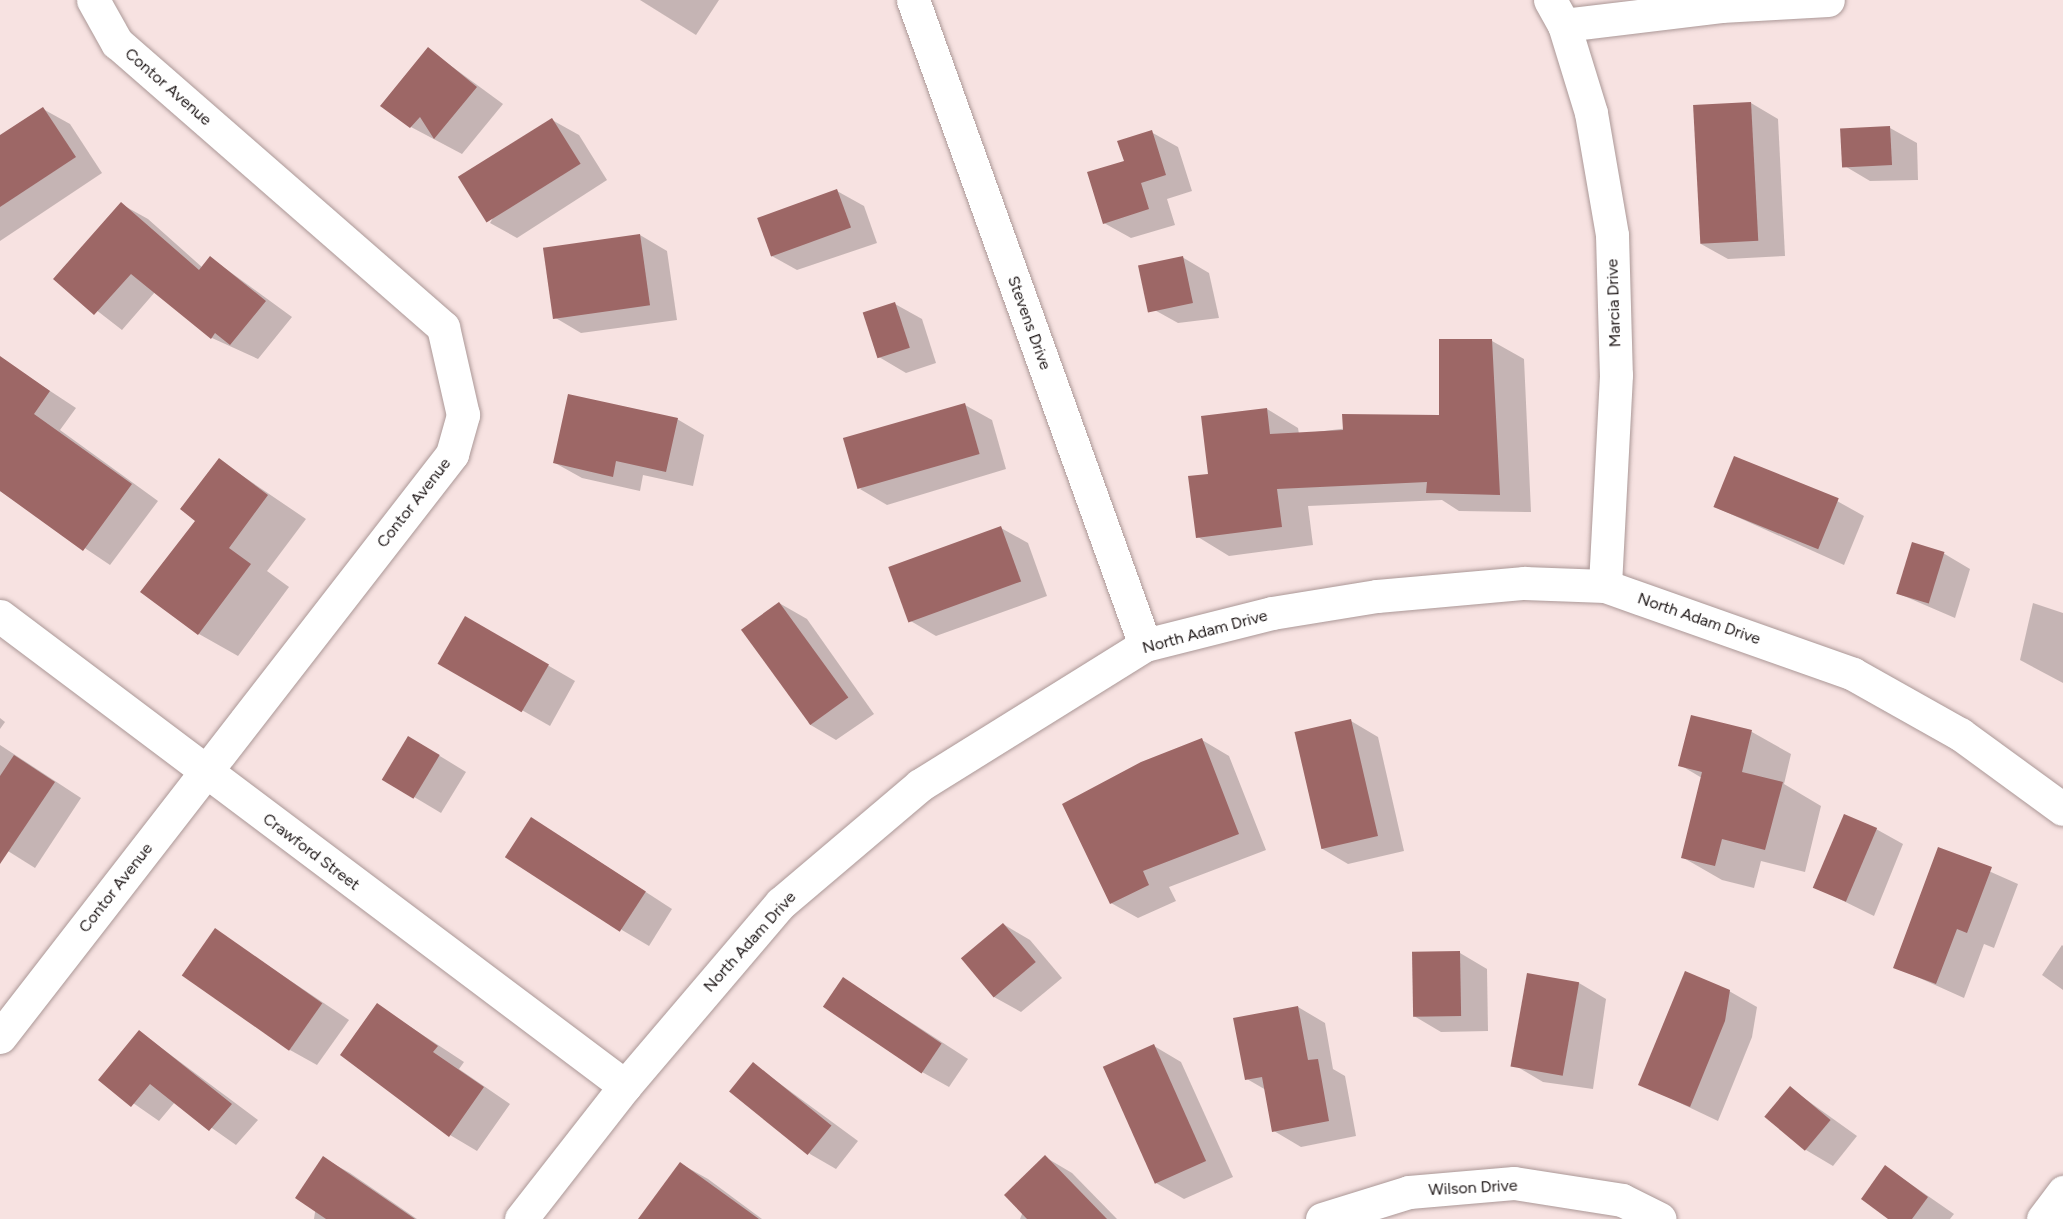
<!DOCTYPE html>
<html>
<head>
<meta charset="utf-8">
<style>
  body { margin:0 }
  #map { position:relative; width:2063px; height:1219px; overflow:hidden; background:#f7e2e1; font-family:Figtree,sans-serif }
  div>[style] { position:absolute }
  .shadow>* { inset:0; background:#0003 }
  .building>* { inset:0; background:#9d6766; transform-origin:0 0 }
  .roads { filter:drop-shadow(0 0 2px #ab9897) drop-shadow(0 0 2px #ab9897) }
  .street>* { height:33px; margin:-16.5px; padding:0 16.5px; transform-origin:16.5px; border-radius:16.5px; background:#fff }
  span { translate:-50% -50%; white-space:nowrap; text-align:center; line-height:1.15; -webkit-text-stroke:5px #fff; paint-order:stroke }
  .street-label { font-size:16px; color:#1e1717 }
</style>
</head>
<body>
<div id="map">
  <div class="shadow">
    <i style="clip-path:polygon(640px 0,719px 0,696px 35px)"></i>
    <i style="clip-path:polygon(428px 49px,503px 104px,462px 154px,411px 127px)"></i>
    <i style="clip-path:polygon(1751px 103px,1778px 119px,1785px 256px,1728px 259px,1701px 244px)"></i>
    <i style="clip-path:polygon(43px 109px,70px 124px,102px 173px,0 241px,0 137px)"></i>
    <i style="clip-path:polygon(552px 120px,579px 135px,607px 180px,517px 238px,490px 223px)"></i>
    <i style="clip-path:polygon(1890px 128px,1917px 143px,1918px 180px,1870px 181px,1843px 165px)"></i>
    <i style="clip-path:polygon(1151px 132px,1178px 147px,1192px 191px,1167px 199px,1175px 225px,1131px 238px,1104px 223px,1126px 162px)"></i>
    <i style="clip-path:polygon(837px 191px,864px 206px,877px 243px,797px 270px,770px 255px)"></i>
    <i style="clip-path:polygon(121px 204px,148px 219px,203px 268px,211px 258px,292px 317px,258px 359px,212px 338px,155px 292px,122px 330px,55px 278px)"></i>
    <i style="clip-path:polygon(640px 235px,667px 251px,677px 320px,581px 333px,554px 317px)"></i>
    <i style="clip-path:polygon(1182px 257px,1209px 273px,1219px 318px,1178px 323px,1151px 308px)"></i>
    <i style="clip-path:polygon(895px 304px,922px 319px,936px 363px,906px 373px,879px 357px)"></i>
    <i style="clip-path:polygon(1492px 341px,1524px 359px,1531px 512px,1459px 511px,1442px 500px,1308px 506px,1313px 545px,1229px 556px,1198px 537px,1210px 475px,1267px 409px,1298px 428px,1299px 434px,1440px 417px)"></i>
    <i style="clip-path:polygon(9px 364px,76px 408px,60px 430px,158px 501px,110px 565px,0 491px,0 377px)"></i>
    <i style="clip-path:polygon(965px 405px,992px 420px,1006px 469px,887px 505px,860px 489px)"></i>
    <i style="clip-path:polygon(677px 419px,704px 435px,693px 486px,643px 475px,640px 491px,582px 478px,555px 463px)"></i>
    <i style="clip-path:polygon(219px 460px,306px 519px,267px 571px,289px 587px,238px 656px,199px 634px,197px 520px)"></i>
    <i style="clip-path:polygon(1837px 501px,1864px 516px,1844px 565px,1715px 507px)"></i>
    <i style="clip-path:polygon(1001px 528px,1028px 543px,1047px 596px,936px 636px,909px 620px)"></i>
    <i style="clip-path:polygon(1943px 553px,1970px 569px,1955px 618px,1897px 593px)"></i>
    <i style="clip-path:polygon(779px 603px,807px 619px,874px 714px,836px 740px,809px 724px)"></i>
    <i style="clip-path:polygon(2033px 603px,2063px 613px,2063px 683px,2020px 660px)"></i>
    <i style="clip-path:polygon(466px 618px,575px 681px,550px 726px,467px 679px)"></i>
    <i style="clip-path:polygon(1692px 717px,1752px 732px,1791px 754px,1784px 784px,1821px 806px,1805px 872px,1761px 861px,1754px 888px,1722px 880px,1682px 857px,1702px 778px,1680px 765px)"></i>
    <i style="clip-path:polygon(0 718px,5px 722px,0 729px)"></i>
    <i style="clip-path:polygon(1351px 721px,1378px 737px,1404px 851px,1348px 864px,1321px 848px)"></i>
    <i style="clip-path:polygon(1202px 740px,1229px 756px,1266px 850px,1169px 887px,1176px 901px,1138px 918px,1111px 903px)"></i>
    <i style="clip-path:polygon(0 745px,81px 798px,35px 868px,0 846px)"></i>
    <i style="clip-path:polygon(435px 753px,466px 772px,441px 813px,384px 779px)"></i>
    <i style="clip-path:polygon(1876px 829px,1903px 844px,1874px 916px,1815px 887px)"></i>
    <i style="clip-path:polygon(558px 835px,672px 909px,649px 946px,622px 930px)"></i>
    <i style="clip-path:polygon(1939px 849px,2018px 884px,1994px 948px,1984px 944px,1964px 998px,1895px 967px)"></i>
    <i style="clip-path:polygon(1003px 924px,1030px 940px,1062px 978px,1021px 1012px,994px 997px)"></i>
    <i style="clip-path:polygon(215px 930px,349px 1020px,317px 1065px,290px 1050px)"></i>
    <i style="clip-path:polygon(2062px 945px,2063px 946px,2063px 990px,2042px 975px)"></i>
    <i style="clip-path:polygon(1460px 953px,1487px 969px,1488px 1031px,1441px 1032px,1414px 1016px)"></i>
    <i style="clip-path:polygon(844px 979px,968px 1059px,949px 1087px,922px 1072px)"></i>
    <i style="clip-path:polygon(1579px 983px,1606px 999px,1593px 1089px,1543px 1082px,1516px 1066px)"></i>
    <i style="clip-path:polygon(1729px 991px,1757px 1007px,1752px 1037px,1718px 1121px,1640px 1084px)"></i>
    <i style="clip-path:polygon(377px 1005px,464px 1062px,459px 1069px,510px 1104px,477px 1151px,450px 1135px)"></i>
    <i style="clip-path:polygon(1298px 1007px,1325px 1023px,1333px 1069px,1345px 1076px,1356px 1136px,1301px 1147px,1274px 1131px,1266px 1090px,1247px 1079px)"></i>
    <i style="clip-path:polygon(140px 1032px,258px 1120px,236px 1145px,175px 1102px,159px 1121px,100px 1080px)"></i>
    <i style="clip-path:polygon(1154px 1046px,1181px 1062px,1233px 1177px,1184px 1199px,1156px 1183px)"></i>
    <i style="clip-path:polygon(753px 1064px,858px 1141px,836px 1169px,810px 1154px)"></i>
    <i style="clip-path:polygon(1790px 1088px,1857px 1136px,1833px 1166px,1806px 1150px)"></i>
    <i style="clip-path:polygon(1045px 1157px,1072px 1173px,1117px 1219px,1020px 1219px)"></i>
    <i style="clip-path:polygon(323px 1158px,350px 1173px,417px 1219px,314px 1219px)"></i>
    <i style="clip-path:polygon(681px 1164px,708px 1179px,762px 1219px,640px 1219px)"></i>
    <i style="clip-path:polygon(1886px 1167px,1954px 1214px,1950px 1219px,1890px 1219px)"></i>
  </div>
  <div class="building">
    <i style="clip-path:polygon(428px 47px,477px 87px,434px 139px,420px 117px,410px 128px,380px 106px)"></i>
    <i style="left:1751px;top:102px;width:139px;height:58px;rotate:87deg"></i>
    <i style="clip-path:polygon(43px 107px,76px 157px,0 207px,0 135px)"></i>
    <i style="left:552px;top:118px;width:54px;height:111px;rotate:58deg"></i>
    <i style="left:1890px;top:126px;width:39px;height:50px;rotate:87deg"></i>
    <i style="clip-path:polygon(1152px 130px,1166px 175px,1141px 183px,1149px 209px,1103px 224px,1087px 172px,1124px 161px,1117px 141px)"></i>
    <i style="left:837px;top:189px;width:41px;height:85px;rotate:70deg"></i>
    <i style="clip-path:polygon(121px 202px,199px 270px,210px 256px,266px 301px,230px 345px,215px 333px,211px 339px,131px 274px,94px 315px,53px 279px)"></i>
    <i style="left:640px;top:234px;width:72px;height:98px;rotate:82deg"></i>
    <i style="left:1183px;top:256px;width:48px;height:46px;rotate:78deg"></i>
    <i style="left:895px;top:302px;width:48px;height:34px;rotate:72deg"></i>
    <i style="clip-path:polygon(1439px 339px,1492px 339px,1500px 495px,1426px 493px,1427px 482px,1277px 489px,1282px 527px,1196px 538px,1188px 476px,1208px 474px,1201px 416px,1267px 408px,1270px 434px,1343px 430px,1342px 414px,1439px 415px)"></i>
    <i style="clip-path:polygon(0 356px,50px 391px,34px 414px,132px 484px,83px 551px,0 491px)"></i>
    <i style="clip-path:polygon(568px 394px,678px 418px,666px 472px,616px 461px,613px 477px,553px 463px)"></i>
    <i style="left:965px;top:403px;width:53px;height:127px;rotate:74deg"></i>
    <i style="left:1734px;top:456px;width:113px;height:55px;rotate:22deg"></i>
    <i style="clip-path:polygon(219px 458px,268px 495px,229px 548px,251px 564px,198px 635px,140px 592px,195px 521px,180px 509px)"></i>
    <i style="left:1001px;top:526px;width:59px;height:120px;rotate:70deg"></i>
    <i style="left:1912px;top:542px;width:34px;height:54px;rotate:17deg"></i>
    <i style="left:779px;top:602px;width:118px;height:47px;rotate:54deg"></i>
    <i style="left:465px;top:616px;width:97px;height:55px;rotate:30deg"></i>
    <i style="clip-path:polygon(1691px 715px,1752px 730px,1742px 772px,1783px 782px,1765px 850px,1722px 839px,1715px 866px,1681px 858px,1702px 772px,1678px 766px)"></i>
    <i style="left:1351px;top:719px;width:120px;height:58px;rotate:77deg"></i>
    <i style="left:408px;top:736px;width:37px;height:51px;rotate:31deg"></i>
    <i style="clip-path:polygon(1202px 738px,1239px 834px,1143px 871px,1149px 885px,1110px 904px,1062px 804px,1141px 762px)"></i>
    <i style="clip-path:polygon(14px 755px,55px 782px,0 864px,0 776px)"></i>
    <i style="left:1844px;top:814px;width:36px;height:80px;rotate:23deg"></i>
    <i style="left:531px;top:817px;width:137px;height:48px;rotate:33deg"></i>
    <i style="clip-path:polygon(1938px 847px,1992px 867px,1967px 933px,1957px 929px,1936px 984px,1893px 968px)"></i>
    <i style="left:1003px;top:923px;width:51px;height:55px;rotate:50deg"></i>
    <i style="left:215px;top:928px;width:131px;height:58px;rotate:35deg"></i>
    <i style="left:1460px;top:951px;width:65px;height:48px;rotate:89deg"></i>
    <i style="clip-path:polygon(1685px 971px,1730px 990px,1725px 1021px,1690px 1107px,1638px 1085px)"></i>
    <i style="left:1527px;top:973px;width:53px;height:95px;rotate:10deg"></i>
    <i style="left:843px;top:977px;width:119px;height:36px;rotate:34deg"></i>
    <i style="clip-path:polygon(377px 1003px,438px 1046px,433px 1052px,484px 1087px,449px 1137px,340px 1055px)"></i>
    <i style="clip-path:polygon(1298px 1006px,1308px 1060px,1318px 1059px,1329px 1121px,1272px 1132px,1262px 1077px,1245px 1080px,1233px 1018px)"></i>
    <i style="clip-path:polygon(139px 1030px,232px 1104px,209px 1131px,150px 1084px,131px 1107px,98px 1080px)"></i>
    <i style="left:1154px;top:1044px;width:128px;height:56px;rotate:66deg"></i>
    <i style="left:753px;top:1062px;width:101px;height:38px;rotate:39deg"></i>
    <i style="left:1790px;top:1086px;width:53px;height:40px;rotate:40deg"></i>
    <i style="clip-path:polygon(1045px 1155px,1107px 1219px,1027px 1219px,1004px 1195px)"></i>
    <i style="clip-path:polygon(323px 1156px,415px 1219px,326px 1219px,295px 1198px)"></i>
    <i style="clip-path:polygon(680px 1162px,759px 1219px,638px 1219px)"></i>
    <i style="clip-path:polygon(1885px 1165px,1928px 1197px,1912px 1219px,1888px 1219px,1861px 1199px)"></i>
  </div>
  <div class="roads">
    <div class="street">
      <i style="left:913px;top:0;width:685px;rotate:70.22deg"></i>
      <i style="left:1550px;top:0;width:29px;rotate:61deg"></i>
      <i style="left:1564px;top:25px;width:158px;rotate:-6.9deg"></i>
      <i style="left:1721px;top:6px;width:107px;rotate:-3.2deg"></i>
      <i style="left:1564px;top:25px;width:92px;rotate:72.9deg"></i>
      <i style="left:1591px;top:113px;width:124px;rotate:80.2deg"></i>
      <i style="left:1612px;top:235px;width:140px;rotate:88.4deg"></i>
      <i style="left:1616px;top:375px;width:211px;rotate:93deg"></i>
      <i style="left:0;top:616px;width:782px;rotate:36.94deg"></i>
      <i style="left:0;top:1037px;width:738px;rotate:-52.21deg"></i>
      <i style="left:452px;top:454px;width:41px;rotate:-74.2deg"></i>
      <i style="left:463px;top:415px;width:90px;rotate:-102.8deg"></i>
      <i style="left:443px;top:327px;width:432px;rotate:-138.9deg"></i>
      <i style="left:117px;top:43px;width:49px;rotate:-119.2deg"></i>
      <i style="left:521px;top:1219px;width:169px;rotate:-52deg"></i>
      <i style="left:625px;top:1086px;width:240px;rotate:-49.6deg"></i>
      <i style="left:781px;top:903px;width:182px;rotate:-40.3deg"></i>
      <i style="left:920px;top:785px;width:265px;rotate:-31.9deg"></i>
      <i style="left:1145px;top:645px;width:131px;rotate:-14.1deg"></i>
      <i style="left:1272px;top:613px;width:106px;rotate:-9.2deg"></i>
      <i style="left:1377px;top:596px;width:148px;rotate:-5.1deg"></i>
      <i style="left:1524px;top:583px;width:81px;rotate:2.1deg"></i>
      <i style="left:1605px;top:586px;width:263px;rotate:19.5deg"></i>
      <i style="left:1853px;top:674px;width:123px;rotate:29.3deg"></i>
      <i style="left:1960px;top:734px;width:127px;rotate:36.1deg"></i>
      <i style="left:1322px;top:1219px;width:91px;rotate:-17.2deg"></i>
      <i style="left:1409px;top:1192px;width:105px;rotate:-4.9deg"></i>
      <i style="left:1514px;top:1183px;width:109px;rotate:8.9deg"></i>
      <i style="left:1622px;top:1200px;width:42px;rotate:26.6deg"></i>
      <i style="left:2043px;top:1219px;width:34px;rotate:-53deg"></i>
    </div>
  </div>
  <div class="street-label">
    <span style="left:168px;top:87px;rotate:41deg">Contor Avenue</span>
    <span style="left:1614px;top:303px;rotate:-92deg">Marcia Drive</span>
    <span style="left:1029px;top:323px;rotate:70deg">Stevens Drive</span>
    <span style="left:414px;top:503px;rotate:-52deg">Contor Avenue</span>
    <span style="left:1699px;top:619px;rotate:19deg">North Adam Drive</span>
    <span style="left:1205px;top:632px;rotate:-15deg">North Adam Drive</span>
    <span style="left:311px;top:852px;rotate:37deg">Crawford Street</span>
    <span style="left:116px;top:888px;rotate:-52deg">Contor Avenue</span>
    <span style="left:750px;top:942px;rotate:-48deg">North Adam Drive</span>
    <span style="left:1473px;top:1188px;rotate:-3deg">Wilson Drive</span>
  </div>
</div>
</body>
</html>
